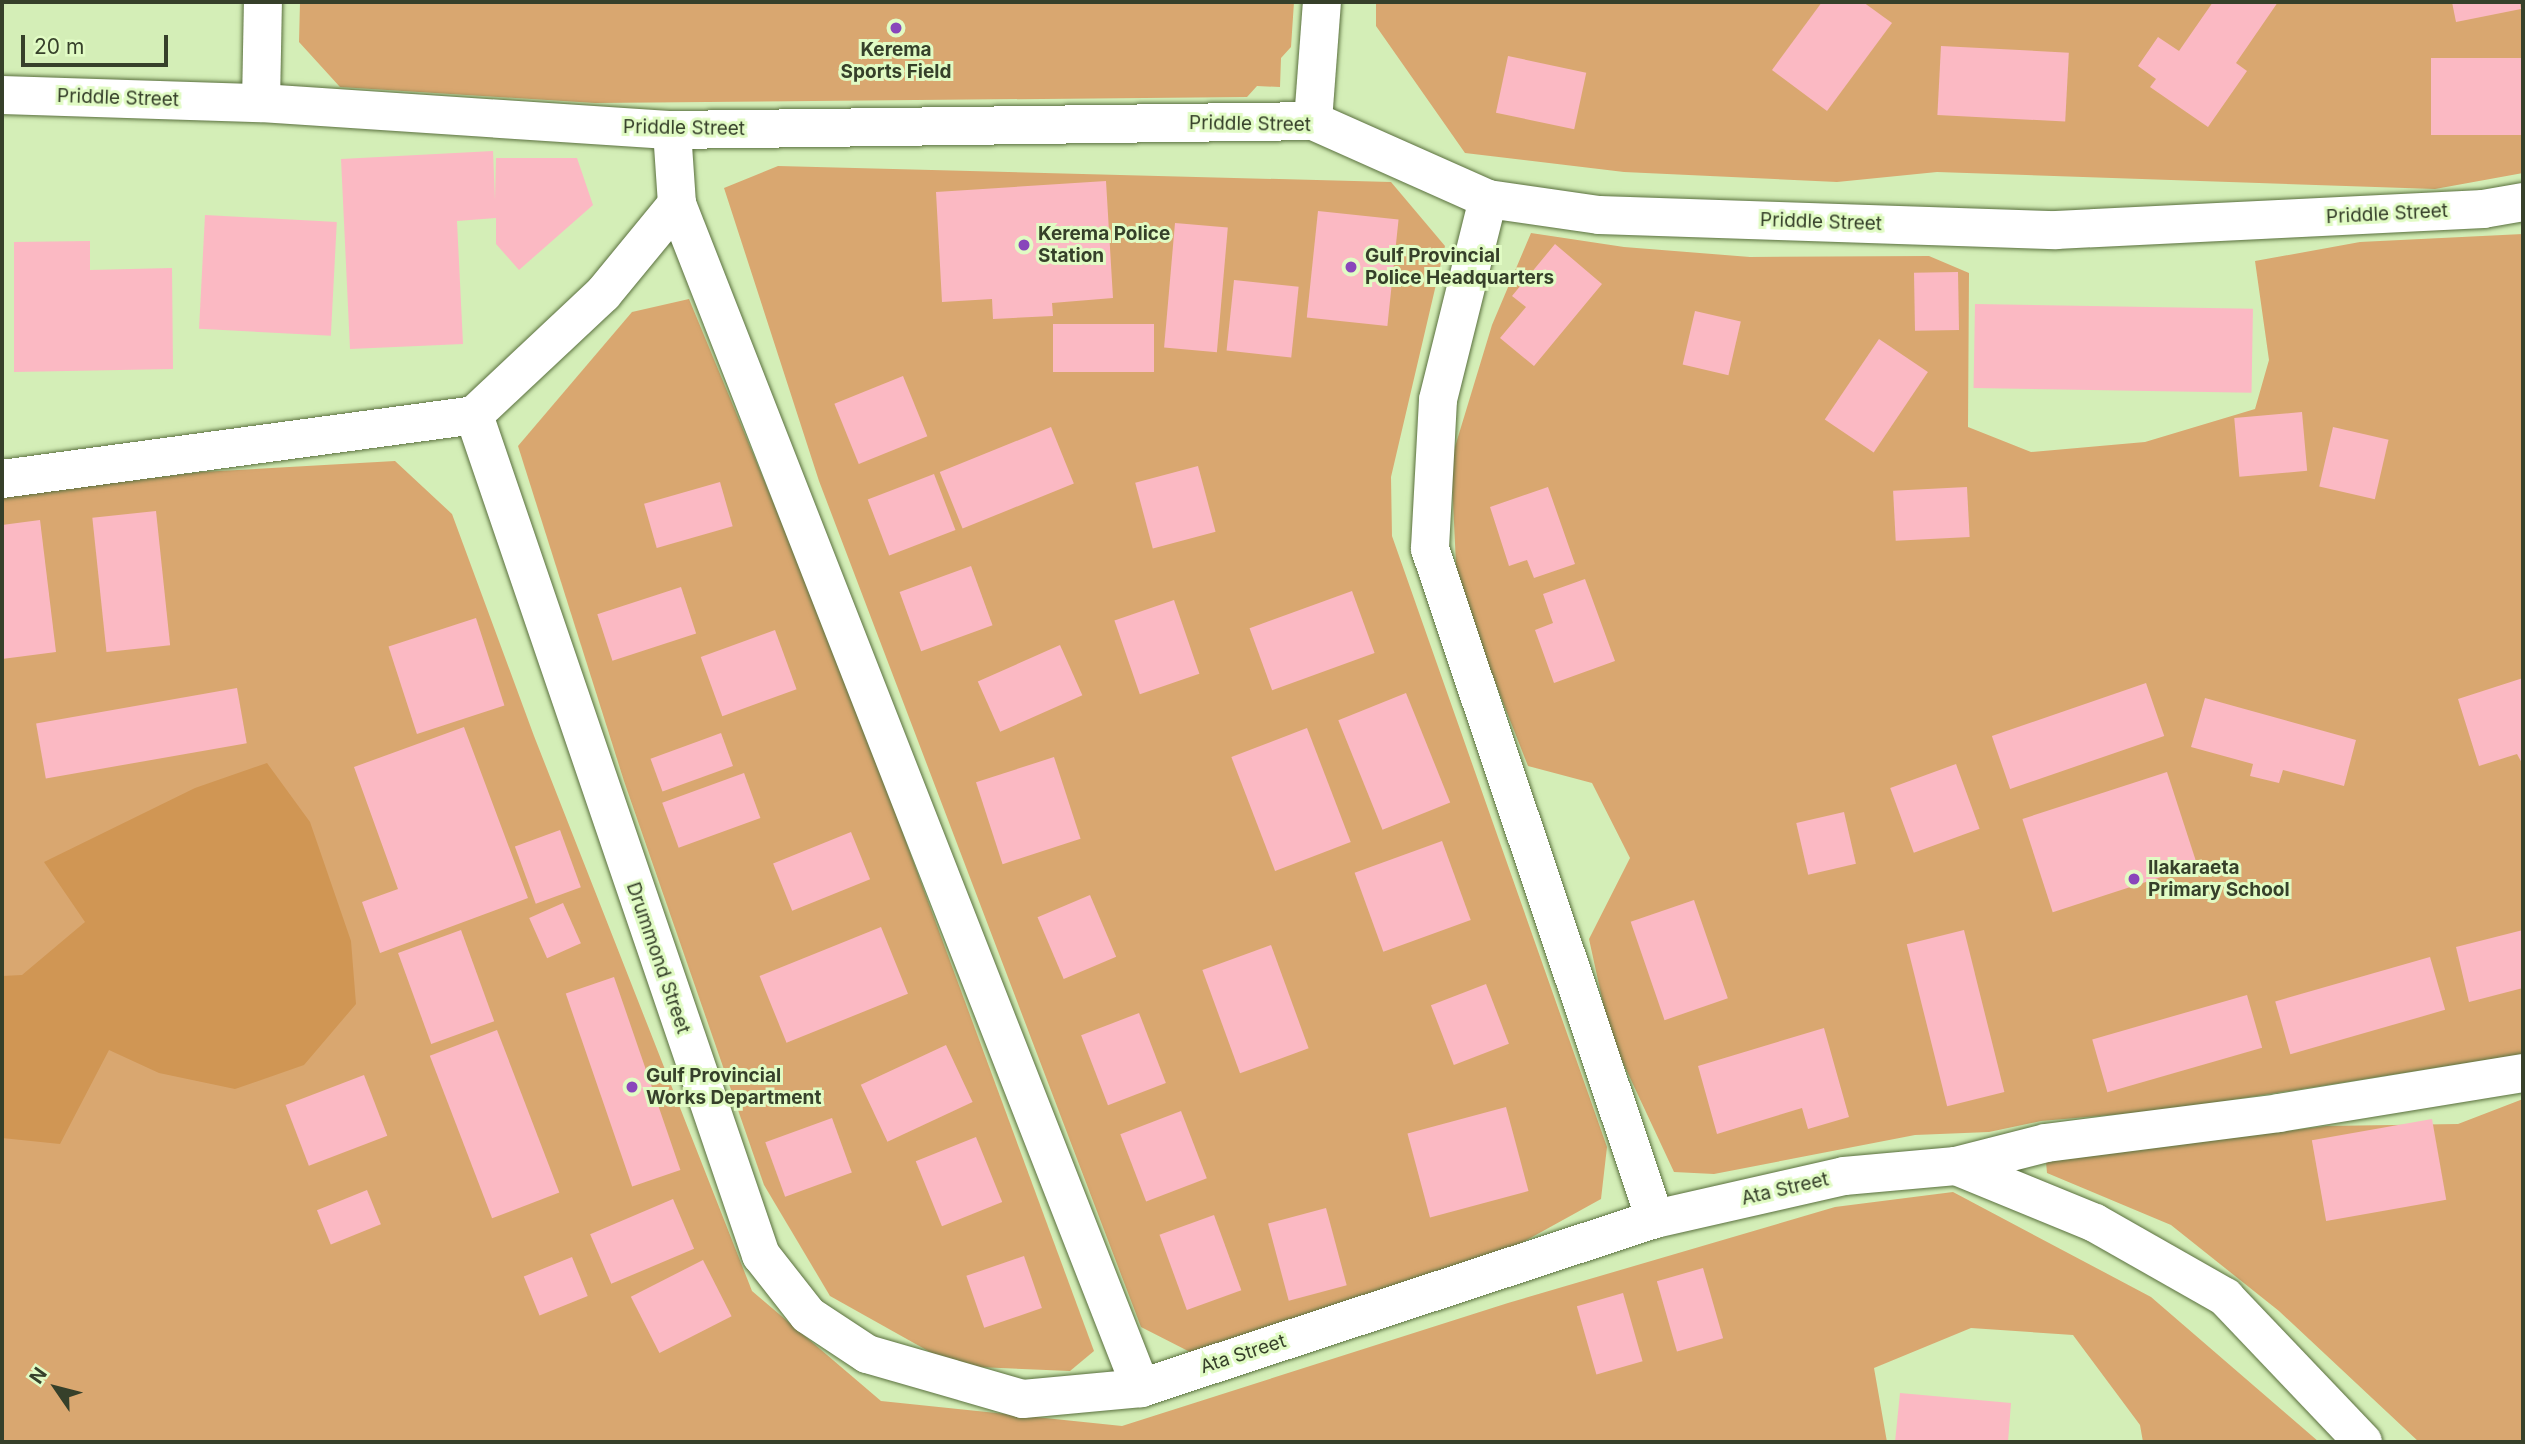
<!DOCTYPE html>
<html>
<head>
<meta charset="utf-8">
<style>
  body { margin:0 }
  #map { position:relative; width:2525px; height:1444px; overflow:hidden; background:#d4eeb7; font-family:Inter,sans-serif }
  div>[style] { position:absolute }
  .green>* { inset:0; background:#d9a770 }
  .forest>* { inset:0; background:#d09654 }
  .building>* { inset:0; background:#fbb9c3; transform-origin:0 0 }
  .roads { filter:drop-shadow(0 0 2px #5a703e) drop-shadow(0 0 2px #5a703e) }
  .minor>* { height:38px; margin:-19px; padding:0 19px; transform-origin:19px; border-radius:19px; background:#fff }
  .dots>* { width:19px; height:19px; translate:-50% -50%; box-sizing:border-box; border:4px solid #e1fbc4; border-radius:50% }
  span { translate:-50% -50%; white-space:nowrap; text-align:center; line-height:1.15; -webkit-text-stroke:6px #e1fbc4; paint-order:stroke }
  .poi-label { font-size:19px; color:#36402a; font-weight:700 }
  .left { translate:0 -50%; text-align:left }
  .street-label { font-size:19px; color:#36402a }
  .frame { position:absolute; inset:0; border:4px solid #36402a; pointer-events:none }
  .north { position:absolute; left:21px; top:1353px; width:70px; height:70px; -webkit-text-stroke:5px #e1fbc4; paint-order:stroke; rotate:305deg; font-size:19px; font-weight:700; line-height:28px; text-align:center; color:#36402a }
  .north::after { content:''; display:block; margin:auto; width:24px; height:32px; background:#36402a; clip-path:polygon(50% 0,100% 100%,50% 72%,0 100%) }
  .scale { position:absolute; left:21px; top:35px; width:147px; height:32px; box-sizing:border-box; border:4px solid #36402a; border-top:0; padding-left:9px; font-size:21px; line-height:24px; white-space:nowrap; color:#36402a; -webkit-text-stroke:5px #e1fbc4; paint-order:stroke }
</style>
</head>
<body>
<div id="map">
  <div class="green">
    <i style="clip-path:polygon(300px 2px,1294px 2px,1291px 47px,1281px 58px,1280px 87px,1257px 86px,1247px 97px,595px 103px,340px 87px,299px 42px)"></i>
    <i style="clip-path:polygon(1376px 2px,2523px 2px,2523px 173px,2435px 189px,1937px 172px,1837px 182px,1624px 172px,1465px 153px,1376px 26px)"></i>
    <i style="clip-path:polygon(778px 166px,1391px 182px,1445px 246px,1391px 477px,1392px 536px,1607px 1147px,1601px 1199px,1507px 1251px,1194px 1354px,1141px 1327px,819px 481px,724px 188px)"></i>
    <i style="clip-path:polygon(1531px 233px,1624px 247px,1750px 257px,1929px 256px,1969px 273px,1968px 427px,2031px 452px,2145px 442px,2255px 409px,2269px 360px,2255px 261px,2360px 242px,2523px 234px,2523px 1054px,2168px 1110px,2041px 1121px,1989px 1132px,1915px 1135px,1714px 1174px,1674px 1172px,1610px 1035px,1589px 939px,1630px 858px,1592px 783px,1528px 766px,1457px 585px,1451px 460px,1492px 325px)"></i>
    <i style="clip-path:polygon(689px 299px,843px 671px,1094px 1351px,1070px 1371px,955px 1366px,830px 1296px,764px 1185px,624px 781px,518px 446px,632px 312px)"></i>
    <i style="clip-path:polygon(395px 461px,452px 514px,534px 736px,752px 1291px,881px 1401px,1122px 1426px,1508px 1303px,1835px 1207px,1953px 1192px,2151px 1297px,2319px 1442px,2143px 1442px,2140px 1425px,2073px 1335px,1971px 1328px,1874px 1368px,1887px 1442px,2px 1442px,2px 497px,201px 472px)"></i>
    <i style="clip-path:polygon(2523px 1099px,2523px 1442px,2419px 1442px,2279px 1311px,2171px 1225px,2047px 1173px,2046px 1162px,2326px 1126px,2458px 1124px)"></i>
  </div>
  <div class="forest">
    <i style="clip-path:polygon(267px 763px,310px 822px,351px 941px,356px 1004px,304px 1065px,235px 1089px,159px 1073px,109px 1050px,60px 1144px,2px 1138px,2px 976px,22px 975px,85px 922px,44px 862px,195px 788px)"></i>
  </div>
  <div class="building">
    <i style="clip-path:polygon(1822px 2px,1863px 2px,1892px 23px,1827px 111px,1772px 70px)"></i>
    <i style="clip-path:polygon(2213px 2px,2278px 2px,2236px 63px,2247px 71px,2208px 127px,2150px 87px,2156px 79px,2138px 66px,2158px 37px,2179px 51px)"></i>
    <i style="clip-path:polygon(2452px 2px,2520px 2px,2521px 9px,2456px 22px)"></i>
    <i style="left:1941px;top:46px;width:128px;height:69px;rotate:3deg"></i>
    <i style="left:1508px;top:56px;width:80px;height:58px;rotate:12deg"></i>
    <i style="left:2523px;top:58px;width:77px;height:92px;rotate:90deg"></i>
    <i style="clip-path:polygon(493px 151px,495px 200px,496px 158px,577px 158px,593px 205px,519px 270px,496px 244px,496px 218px,457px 221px,463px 344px,350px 349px,341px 159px)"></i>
    <i style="clip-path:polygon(1106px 181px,1113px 298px,1052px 303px,1053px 316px,993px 319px,992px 299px,942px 302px,936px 192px)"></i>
    <i style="left:1318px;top:211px;width:81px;height:107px;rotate:6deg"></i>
    <i style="left:205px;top:215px;width:132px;height:114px;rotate:3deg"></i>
    <i style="left:1175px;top:223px;width:53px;height:125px;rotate:5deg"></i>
    <i style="clip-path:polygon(90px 241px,90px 270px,172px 268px,173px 369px,14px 372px,14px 242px)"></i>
    <i style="clip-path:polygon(1555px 244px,1602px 284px,1534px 366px,1500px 338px,1526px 307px,1512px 296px)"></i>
    <i style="left:1958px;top:272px;width:58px;height:44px;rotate:89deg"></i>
    <i style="left:1234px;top:280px;width:65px;height:71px;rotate:6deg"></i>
    <i style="left:1975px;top:304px;width:278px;height:84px;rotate:1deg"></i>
    <i style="left:1695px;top:311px;width:47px;height:55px;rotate:13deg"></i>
    <i style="left:1154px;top:324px;width:48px;height:101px;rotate:90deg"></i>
    <i style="left:1879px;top:339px;width:59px;height:97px;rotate:34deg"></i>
    <i style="left:903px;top:376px;width:65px;height:74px;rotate:68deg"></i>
    <i style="left:2302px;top:412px;width:59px;height:68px;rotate:85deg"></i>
    <i style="left:1051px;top:427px;width:61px;height:120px;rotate:68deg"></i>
    <i style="left:2333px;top:427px;width:57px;height:61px;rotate:13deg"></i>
    <i style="left:1198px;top:466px;width:68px;height:65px;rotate:75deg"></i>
    <i style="left:934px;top:474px;width:60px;height:71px;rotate:69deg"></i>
    <i style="left:720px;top:482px;width:46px;height:79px;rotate:74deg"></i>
    <i style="clip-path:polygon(1548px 487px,1575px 564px,1534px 578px,1527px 560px,1509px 566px,1490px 507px)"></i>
    <i style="left:1967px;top:487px;width:50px;height:74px;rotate:87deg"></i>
    <i style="left:156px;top:511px;width:135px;height:64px;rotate:84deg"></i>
    <i style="clip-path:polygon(40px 520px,56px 652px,2px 659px,2px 525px)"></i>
    <i style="left:971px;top:566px;width:63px;height:76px;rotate:70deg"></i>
    <i style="clip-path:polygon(1585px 579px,1615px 661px,1554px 683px,1535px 630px,1553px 623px,1543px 594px)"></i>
    <i style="left:681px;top:587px;width:49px;height:88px;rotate:72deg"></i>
    <i style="left:1352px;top:591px;width:66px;height:109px;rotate:70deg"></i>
    <i style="left:1174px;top:600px;width:78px;height:63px;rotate:71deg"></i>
    <i style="left:476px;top:618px;width:92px;height:92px;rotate:72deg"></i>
    <i style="left:775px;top:630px;width:63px;height:79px;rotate:70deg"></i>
    <i style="left:1060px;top:645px;width:55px;height:90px;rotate:66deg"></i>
    <i style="clip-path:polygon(2523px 678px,2523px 765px,2517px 754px,2479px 766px,2458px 699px)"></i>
    <i style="left:2146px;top:683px;width:56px;height:163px;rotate:71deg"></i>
    <i style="left:237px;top:688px;width:56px;height:204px;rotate:80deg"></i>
    <i style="left:1406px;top:693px;width:118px;height:73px;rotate:68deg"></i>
    <i style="clip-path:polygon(2205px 698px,2356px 740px,2344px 786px,2283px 770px,2279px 783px,2250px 776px,2253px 764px,2191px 747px)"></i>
    <i style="clip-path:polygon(464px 727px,528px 898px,380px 953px,362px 902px,398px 889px,354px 767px)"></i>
    <i style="left:1307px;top:728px;width:122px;height:81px;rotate:69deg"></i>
    <i style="left:721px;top:733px;width:35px;height:75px;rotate:70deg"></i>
    <i style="left:1054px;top:757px;width:86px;height:82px;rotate:72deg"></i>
    <i style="left:1956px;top:764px;width:69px;height:70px;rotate:70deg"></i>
    <i style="left:2167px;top:772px;width:98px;height:152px;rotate:72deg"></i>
    <i style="left:744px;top:773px;width:48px;height:87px;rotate:70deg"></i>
    <i style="left:1844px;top:812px;width:53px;height:49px;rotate:77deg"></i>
    <i style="left:560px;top:830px;width:61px;height:48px;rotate:70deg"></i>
    <i style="left:851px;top:832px;width:51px;height:84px;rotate:68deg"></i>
    <i style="left:1442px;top:841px;width:84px;height:93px;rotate:70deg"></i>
    <i style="left:1090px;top:895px;width:67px;height:57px;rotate:67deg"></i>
    <i style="left:1694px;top:900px;width:104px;height:67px;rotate:71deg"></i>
    <i style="left:563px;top:903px;width:44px;height:37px;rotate:66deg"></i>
    <i style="left:881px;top:927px;width:72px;height:131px;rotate:68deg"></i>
    <i style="left:461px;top:930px;width:97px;height:67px;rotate:70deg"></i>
    <i style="left:1964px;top:930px;width:167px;height:59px;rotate:76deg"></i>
    <i style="clip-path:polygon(2523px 930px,2523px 988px,2469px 1002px,2456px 947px)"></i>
    <i style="left:1271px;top:945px;width:110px;height:73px;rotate:70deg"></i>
    <i style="left:2430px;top:957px;width:55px;height:161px;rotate:74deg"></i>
    <i style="left:614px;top:977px;width:204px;height:51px;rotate:71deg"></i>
    <i style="left:1486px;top:984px;width:64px;height:59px;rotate:69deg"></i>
    <i style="left:2247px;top:995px;width:55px;height:161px;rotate:74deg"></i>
    <i style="left:1139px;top:1013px;width:75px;height:62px;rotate:69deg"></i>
    <i style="clip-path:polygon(1824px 1028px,1849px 1117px,1808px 1129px,1802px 1108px,1717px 1134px,1698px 1066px)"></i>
    <i style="left:497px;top:1030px;width:174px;height:72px;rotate:69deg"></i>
    <i style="left:946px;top:1045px;width:63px;height:94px;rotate:65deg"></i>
    <i style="left:364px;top:1075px;width:65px;height:84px;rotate:69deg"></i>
    <i style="left:1506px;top:1107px;width:87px;height:102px;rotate:75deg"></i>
    <i style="left:1181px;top:1111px;width:72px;height:65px;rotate:69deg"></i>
    <i style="left:832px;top:1118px;width:58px;height:71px;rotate:70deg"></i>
    <i style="left:2432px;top:1119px;width:82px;height:122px;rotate:80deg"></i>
    <i style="left:976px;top:1137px;width:70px;height:65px;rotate:68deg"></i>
    <i style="left:367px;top:1190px;width:37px;height:54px;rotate:68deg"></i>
    <i style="left:673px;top:1199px;width:54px;height:90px;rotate:67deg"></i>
    <i style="left:1326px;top:1208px;width:80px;height:60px;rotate:75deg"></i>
    <i style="left:1214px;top:1215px;width:80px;height:58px;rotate:70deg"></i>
    <i style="left:1024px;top:1256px;width:55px;height:61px;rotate:71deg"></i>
    <i style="left:572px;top:1257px;width:42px;height:52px;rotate:68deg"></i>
    <i style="left:703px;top:1260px;width:63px;height:81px;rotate:63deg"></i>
    <i style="left:1703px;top:1268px;width:73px;height:48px;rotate:74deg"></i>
    <i style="left:1623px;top:1293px;width:71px;height:48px;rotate:74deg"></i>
    <i style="clip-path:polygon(1900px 1393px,2011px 1403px,2008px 1442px,1895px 1442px)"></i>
  </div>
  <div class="roads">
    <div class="minor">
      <i style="left:2px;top:95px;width:259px;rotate:1.8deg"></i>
      <i style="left:261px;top:103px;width:412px;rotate:3.8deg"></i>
      <i style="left:672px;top:130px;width:641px;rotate:-0.8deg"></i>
      <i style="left:1313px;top:121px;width:192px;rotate:24deg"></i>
      <i style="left:1488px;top:199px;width:112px;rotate:8.2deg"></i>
      <i style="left:1599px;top:215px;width:457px;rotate:1.9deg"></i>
      <i style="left:2056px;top:230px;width:428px;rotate:-2.8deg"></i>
      <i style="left:2483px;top:209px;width:41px;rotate:-9.9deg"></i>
      <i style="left:261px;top:103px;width:101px;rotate:-88.9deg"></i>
      <i style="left:1313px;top:121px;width:119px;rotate:-85.7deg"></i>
      <i style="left:1488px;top:199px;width:207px;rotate:104deg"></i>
      <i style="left:1438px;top:400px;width:149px;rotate:93.1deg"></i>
      <i style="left:1430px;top:549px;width:707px;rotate:71.44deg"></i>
      <i style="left:677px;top:204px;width:1272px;rotate:68.6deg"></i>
      <i style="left:474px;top:415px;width:888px;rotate:71.14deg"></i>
      <i style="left:761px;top:1255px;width:76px;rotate:51.9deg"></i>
      <i style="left:808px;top:1315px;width:71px;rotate:33.5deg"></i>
      <i style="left:867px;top:1354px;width:162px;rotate:16.1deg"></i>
      <i style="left:1023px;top:1399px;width:119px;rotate:-5.3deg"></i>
      <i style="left:1141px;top:1388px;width:541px;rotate:-18.2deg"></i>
      <i style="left:1655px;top:1219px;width:194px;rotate:-12.8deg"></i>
      <i style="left:1844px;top:1176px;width:112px;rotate:-5.1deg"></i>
      <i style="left:1956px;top:1166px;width:150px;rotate:22.3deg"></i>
      <i style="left:2095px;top:1223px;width:150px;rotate:29.6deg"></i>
      <i style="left:2225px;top:1297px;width:200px;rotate:46.4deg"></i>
      <i style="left:2px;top:479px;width:476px;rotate:-7.7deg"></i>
      <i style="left:474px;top:415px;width:177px;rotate:-43.2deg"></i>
      <i style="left:603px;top:294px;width:117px;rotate:-50.6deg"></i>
      <i style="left:677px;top:204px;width:74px;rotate:-93.9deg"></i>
      <i style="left:1956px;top:1166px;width:93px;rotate:-14.3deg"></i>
      <i style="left:2046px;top:1143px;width:235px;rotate:-7.3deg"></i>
      <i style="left:2279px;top:1113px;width:247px;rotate:-9.3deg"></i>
    </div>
  </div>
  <div class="dots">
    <i style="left:896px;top:28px;background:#8946bb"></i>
    <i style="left:1024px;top:245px;background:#8946bb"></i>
    <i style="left:1351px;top:267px;background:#8946bb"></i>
    <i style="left:2134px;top:879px;background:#8946bb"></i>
    <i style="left:632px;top:1087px;background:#8946bb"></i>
  </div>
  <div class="poi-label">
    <span style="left:896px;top:61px">Kerema<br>Sports Field</span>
    <span class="left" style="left:1038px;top:245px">Kerema Police<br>Station</span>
    <span class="left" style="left:1365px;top:267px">Gulf Provincial<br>Police Headquarters</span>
    <span class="left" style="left:2148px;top:879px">Ilakaraeta<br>Primary School</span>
    <span class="left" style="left:646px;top:1087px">Gulf Provincial<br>Works Department</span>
  </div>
  <div class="street-label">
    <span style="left:118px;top:98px;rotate:2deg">Priddle Street</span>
    <span style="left:1250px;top:124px;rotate:1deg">Priddle Street</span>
    <span style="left:684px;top:128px;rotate:1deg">Priddle Street</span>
    <span style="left:2387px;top:214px;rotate:-3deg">Priddle Street</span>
    <span style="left:1821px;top:222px;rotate:2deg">Priddle Street</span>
    <span style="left:658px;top:958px;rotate:71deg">Drummond Street</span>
    <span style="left:1785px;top:1189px;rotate:-13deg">Ata Street</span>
    <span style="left:1243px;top:1354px;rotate:-18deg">Ata Street</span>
  </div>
  <div class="frame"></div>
  <div class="north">N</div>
  <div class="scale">20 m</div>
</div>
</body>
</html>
